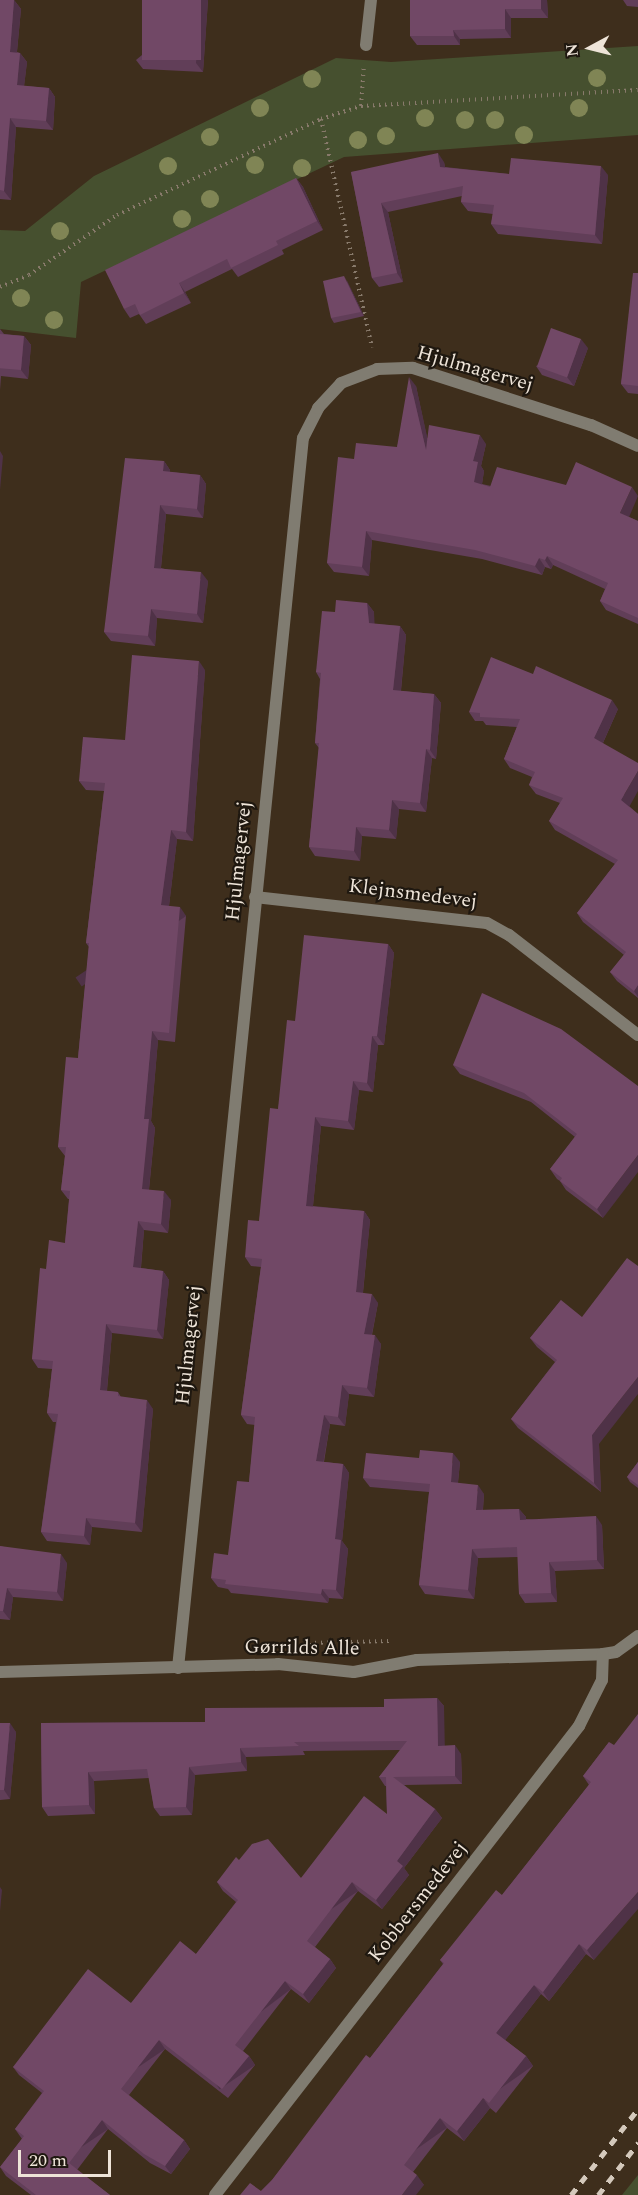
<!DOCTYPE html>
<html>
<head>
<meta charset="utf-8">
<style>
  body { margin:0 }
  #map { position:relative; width:638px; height:2195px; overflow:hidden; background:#3e2e1c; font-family:Spectral,serif }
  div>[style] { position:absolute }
  .green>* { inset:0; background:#46502f }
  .path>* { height:4px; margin-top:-2px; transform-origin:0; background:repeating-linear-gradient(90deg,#887a6b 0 1.5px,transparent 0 6px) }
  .street>* { height:12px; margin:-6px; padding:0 6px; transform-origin:6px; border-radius:6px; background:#807c71 }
  .rail>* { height:4.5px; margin-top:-2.25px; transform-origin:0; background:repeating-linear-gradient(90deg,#d4c9bc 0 8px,transparent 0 16px) }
  .trees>* { width:18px; height:18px; margin:-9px; border-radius:50%; background:#808555 }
  .wall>* { inset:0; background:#613e58 }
  .shaded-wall>* { inset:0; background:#4f3247; transform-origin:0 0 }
  .building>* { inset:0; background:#714866; transform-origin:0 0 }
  span { translate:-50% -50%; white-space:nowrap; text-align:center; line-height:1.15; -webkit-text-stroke:4.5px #1f1810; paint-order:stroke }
  .street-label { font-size:20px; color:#eee4d8 }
  .north { position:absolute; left:560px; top:18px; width:60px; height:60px; -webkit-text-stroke:4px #1f1810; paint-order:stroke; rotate:263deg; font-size:16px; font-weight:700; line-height:24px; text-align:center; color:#eee4d8 }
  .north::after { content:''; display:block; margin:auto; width:21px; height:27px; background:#eee4d8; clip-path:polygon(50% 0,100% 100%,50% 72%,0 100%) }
  .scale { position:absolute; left:18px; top:2150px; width:93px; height:27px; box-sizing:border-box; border:3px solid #eee4d8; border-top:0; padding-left:8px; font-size:18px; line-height:21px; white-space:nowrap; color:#eee4d8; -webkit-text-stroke:4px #1f1810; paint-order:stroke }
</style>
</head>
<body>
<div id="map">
  <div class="green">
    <i style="clip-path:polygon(638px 46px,638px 135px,344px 157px,81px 282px,76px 338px,0 329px,0 230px,25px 231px,94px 176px,336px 58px,391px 62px)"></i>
    <i style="clip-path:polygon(638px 2175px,638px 2195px,622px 2195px)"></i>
  </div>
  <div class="path">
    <i style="left:361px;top:106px;width:41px;rotate:-85.8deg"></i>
    <i style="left:321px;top:119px;width:234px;rotate:77.4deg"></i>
    <i style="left:0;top:287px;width:31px;rotate:-22deg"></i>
    <i style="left:29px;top:275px;width:107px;rotate:-34.3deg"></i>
    <i style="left:117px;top:215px;width:225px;rotate:-25.2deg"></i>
    <i style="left:321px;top:119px;width:42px;rotate:-18deg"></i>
    <i style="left:361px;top:106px;width:277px;rotate:-3.3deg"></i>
    <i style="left:309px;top:1643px;width:80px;rotate:-1.4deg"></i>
  </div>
  <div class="street">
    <i style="left:366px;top:45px;width:45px;rotate:-83.7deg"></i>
    <i style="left:255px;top:897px;width:233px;rotate:6.4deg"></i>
    <i style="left:487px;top:923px;width:25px;rotate:29deg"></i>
    <i style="left:509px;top:935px;width:163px;rotate:37.8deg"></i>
    <i style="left:178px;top:1668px;width:1236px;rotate:-84.2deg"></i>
    <i style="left:303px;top:438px;width:34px;rotate:-63deg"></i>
    <i style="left:318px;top:408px;width:34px;rotate:-47deg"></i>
    <i style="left:341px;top:383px;width:39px;rotate:-21deg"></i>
    <i style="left:377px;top:369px;width:36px;rotate:-2deg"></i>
    <i style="left:413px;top:368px;width:187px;rotate:17.8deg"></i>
    <i style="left:591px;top:425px;width:51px;rotate:24.1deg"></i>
    <i style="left:0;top:1672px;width:278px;rotate:-1.6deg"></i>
    <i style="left:278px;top:1664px;width:76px;rotate:6deg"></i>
    <i style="left:354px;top:1672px;width:64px;rotate:-10.8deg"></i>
    <i style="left:417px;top:1660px;width:186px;rotate:-1.8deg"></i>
    <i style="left:603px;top:1654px;width:13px;rotate:-9deg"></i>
    <i style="left:616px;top:1652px;width:27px;rotate:-36deg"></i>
    <i style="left:215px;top:2195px;width:594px;rotate:-52.18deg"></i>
    <i style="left:579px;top:1726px;width:51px;rotate:-63.4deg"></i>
    <i style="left:602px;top:1680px;width:26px;rotate:-88deg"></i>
  </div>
  <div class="rail">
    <i style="left:571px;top:2195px;width:109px;rotate:-52.1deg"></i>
    <i style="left:598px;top:2195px;width:66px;rotate:-52.4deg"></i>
  </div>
  <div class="trees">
    <i style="left:597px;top:78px"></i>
    <i style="left:312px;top:79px"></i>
    <i style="left:260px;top:108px"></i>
    <i style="left:579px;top:108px"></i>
    <i style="left:425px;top:118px"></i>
    <i style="left:465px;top:120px"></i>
    <i style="left:495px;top:120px"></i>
    <i style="left:524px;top:135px"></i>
    <i style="left:386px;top:136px"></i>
    <i style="left:210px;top:137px"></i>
    <i style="left:358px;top:140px"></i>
    <i style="left:255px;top:165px"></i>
    <i style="left:168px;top:166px"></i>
    <i style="left:302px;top:168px"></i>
    <i style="left:210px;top:199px"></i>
    <i style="left:182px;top:219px"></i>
    <i style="left:60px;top:231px"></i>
    <i style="left:21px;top:298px"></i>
    <i style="left:54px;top:320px"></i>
  </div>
  <div class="wall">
    <i style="clip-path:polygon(0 0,14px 0,21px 9px,17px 52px,20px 53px,27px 62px,24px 86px,49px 88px,55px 97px,53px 130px,16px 127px,11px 200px,0 199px)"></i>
    <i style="clip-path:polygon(208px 0,203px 72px,143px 69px,136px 60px)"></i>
    <i style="clip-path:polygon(410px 0,547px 0,548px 18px,511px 18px,511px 38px,460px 39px,460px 45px,417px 45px,410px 36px)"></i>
    <i style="clip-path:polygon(623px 0,638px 0,638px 7px,627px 6px)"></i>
    <i style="clip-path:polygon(444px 162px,445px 167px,509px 174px,608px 175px,602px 244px,498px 234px,491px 224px,493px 214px,468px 211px,461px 202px,462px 196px,388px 212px,403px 282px,379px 287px,372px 278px,351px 172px)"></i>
    <i style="clip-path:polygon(296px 178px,303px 187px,323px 230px,282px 250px,284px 254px,238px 277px,232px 269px,185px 292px,191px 303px,146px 324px,139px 314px,130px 318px,124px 309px)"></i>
    <i style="clip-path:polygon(638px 273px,638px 394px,628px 393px,621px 384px)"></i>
    <i style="clip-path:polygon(347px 281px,364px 316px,334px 323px,331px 318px)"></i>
    <i style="clip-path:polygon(0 329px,4px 334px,24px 336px,31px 345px,28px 379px,1px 376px,0 390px)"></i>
    <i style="clip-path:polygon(588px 348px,574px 386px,542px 375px,536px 366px)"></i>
    <i style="clip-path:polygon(416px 386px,427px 438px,486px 444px,481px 466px,484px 471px,482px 484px,629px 517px,638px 521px,638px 624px,606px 610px,600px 601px,605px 589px,553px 565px,551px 569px,545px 567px,542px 575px,482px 559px,372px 540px,369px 576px,334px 572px,327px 563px,354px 459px,397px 447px)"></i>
    <i style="clip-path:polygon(164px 461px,170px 470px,170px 472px,200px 475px,206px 484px,203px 518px,166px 514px,161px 568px,208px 581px,203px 623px,157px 618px,155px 646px,111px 641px,104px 632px)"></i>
    <i style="clip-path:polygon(367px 603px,374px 612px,374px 624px,400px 626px,406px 635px,401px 691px,434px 694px,441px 703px,436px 759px,432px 758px,426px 812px,399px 809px,396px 839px,362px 836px,360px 861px,315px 856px,309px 847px,319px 748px,315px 743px,320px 679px,316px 672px,335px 612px)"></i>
    <i style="clip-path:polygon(205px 670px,193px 841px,177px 839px,169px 906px,186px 916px,175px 1042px,158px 1040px,151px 1121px,155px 1128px,149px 1190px,171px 1200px,168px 1233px,144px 1230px,141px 1268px,163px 1271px,169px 1280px,163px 1339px,112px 1333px,107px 1391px,118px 1392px,121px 1397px,153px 1409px,142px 1532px,92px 1527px,90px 1545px,47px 1541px,41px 1532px,56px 1422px,53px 1422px,47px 1413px,52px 1369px,38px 1368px,32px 1359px,46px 1269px,65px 1243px,69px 1199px,68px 1199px,61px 1190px,65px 1156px,58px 1147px,78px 1058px,89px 947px,86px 943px,104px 791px,86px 790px,79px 781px)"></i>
    <i style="clip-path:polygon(618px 709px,603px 743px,629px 806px,638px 814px,638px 998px,617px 981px,610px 972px,624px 955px,583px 922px,577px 913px,615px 864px,555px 830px,549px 821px,560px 803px,536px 794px,529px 785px,532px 777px,510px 768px,504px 759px,517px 727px,486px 725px,483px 721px,475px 721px,469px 712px)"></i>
    <i style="clip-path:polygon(388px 944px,394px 953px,384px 1045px,378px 1045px,373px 1092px,359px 1090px,354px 1130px,321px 1126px,313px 1206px,364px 1211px,370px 1220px,363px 1293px,378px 1303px,372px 1335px,381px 1344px,374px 1397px,349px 1394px,345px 1426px,330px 1424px,324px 1462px,343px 1464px,349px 1473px,342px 1541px,348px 1549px,343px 1599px,329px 1598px,328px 1603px,231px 1593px,228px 1589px,218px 1587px,211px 1578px,228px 1555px,249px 1482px,255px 1425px,247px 1424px,241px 1415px,261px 1267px,251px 1266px,245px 1257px,259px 1221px,278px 1109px,295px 1021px)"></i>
    <i style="clip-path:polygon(561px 1029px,603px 1218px,566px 1190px,560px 1181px,557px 1179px,550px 1169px,575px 1137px,531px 1102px,460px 1074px,453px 1065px)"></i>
    <i style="clip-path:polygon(561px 1300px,599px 1444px,601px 1492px,518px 1428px,511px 1419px,555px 1362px,537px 1347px,530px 1338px)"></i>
    <i style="clip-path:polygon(460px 1462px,458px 1483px,484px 1494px,483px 1510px,519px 1509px,526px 1517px,526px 1519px,602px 1525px,604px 1569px,555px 1571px,557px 1602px,525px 1603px,519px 1594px,518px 1557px,478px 1558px,474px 1599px,425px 1594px,419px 1585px,429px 1492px,370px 1487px,363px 1478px)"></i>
    <i style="clip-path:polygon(638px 1462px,638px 1488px,630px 1482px,627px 1477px)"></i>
    <i style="clip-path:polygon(0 1546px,67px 1563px,63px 1601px,13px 1597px,10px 1620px,0 1619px)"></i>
    <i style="clip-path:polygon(437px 1698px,444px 1706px,444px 1746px,461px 1754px,462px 1784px,404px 1785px,435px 1809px,442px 1818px,404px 1868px,409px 1875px,382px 1909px,358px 1891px,315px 1947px,330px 1959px,336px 1968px,309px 2003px,291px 1989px,243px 2051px,249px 2056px,255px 2065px,228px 2098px,165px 2049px,129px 2095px,184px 2140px,190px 2149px,171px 2174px,150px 2163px,108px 2129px,77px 2170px,110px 2195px,31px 2195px,6px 2176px,0 2167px,22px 2139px,15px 2129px,42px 2093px,19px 2075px,13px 2067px,131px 2003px,196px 1954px,236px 1902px,223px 1891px,217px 1882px,239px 1860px,301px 1878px,387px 1814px,386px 1786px,385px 1786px,379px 1777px,400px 1750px,303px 1751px,305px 1755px,246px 1757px,247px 1771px,195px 1775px,192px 1815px,160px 1816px,154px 1808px,149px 1778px,94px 1781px,95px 1814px,48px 1816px,42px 1807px,41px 1723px,205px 1722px,384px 1707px)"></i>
    <i style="clip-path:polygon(0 1723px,16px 1732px,10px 1799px,0 1800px)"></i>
    <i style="clip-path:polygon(609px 1742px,594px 1960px,586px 1954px,549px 2001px,541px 1994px,505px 2040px,526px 2056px,533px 2066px,496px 2113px,490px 2108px,464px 2141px,447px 2128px,413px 2172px,424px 2185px,261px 2191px,272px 2180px,370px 2058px,443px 1964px,440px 1960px,502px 1895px,589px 1785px,583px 1776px)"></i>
  </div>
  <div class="shaded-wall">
    <i style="clip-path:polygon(14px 0,21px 9px,16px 61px,10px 52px)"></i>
    <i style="clip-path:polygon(201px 0,208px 0,203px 72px,196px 63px)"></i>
    <i style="clip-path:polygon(541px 0,547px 0,548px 18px,541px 9px)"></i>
    <i style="clip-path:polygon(505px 9px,511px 18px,511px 38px,505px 29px)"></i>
    <i style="clip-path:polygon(453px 30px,460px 39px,460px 45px,454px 36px)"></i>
    <i style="clip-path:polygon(20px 53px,27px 62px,23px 95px,17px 85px)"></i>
    <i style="clip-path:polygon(49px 88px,55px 97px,53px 130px,46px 121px)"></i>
    <i style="clip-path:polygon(10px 118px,16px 127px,11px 200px,4px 191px)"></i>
    <i style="clip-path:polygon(438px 153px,444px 162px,447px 176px,440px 167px)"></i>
    <i style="clip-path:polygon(601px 166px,608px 175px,602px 244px,595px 235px)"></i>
    <i style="clip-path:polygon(296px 178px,303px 187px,323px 230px,317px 221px)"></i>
    <i style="clip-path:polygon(381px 203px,388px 212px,403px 282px,397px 273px)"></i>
    <i style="clip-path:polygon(344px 276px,347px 281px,364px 316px,361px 312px)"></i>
    <i style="clip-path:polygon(179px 283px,185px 292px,191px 303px,184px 293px)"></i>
    <i style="clip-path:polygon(24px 336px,31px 345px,28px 379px,21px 370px)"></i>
    <i style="clip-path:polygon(581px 339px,588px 348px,574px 386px,567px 377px)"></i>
    <i style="clip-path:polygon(409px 377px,416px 386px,432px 459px,426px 450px)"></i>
    <i style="clip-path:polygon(480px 435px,486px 444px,481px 466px,484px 471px,481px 491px,474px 482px,473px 461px)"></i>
    <i style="clip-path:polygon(0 451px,3px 456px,0 490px)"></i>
    <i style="clip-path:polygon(164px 461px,170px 470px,170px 480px,163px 471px)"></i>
    <i style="clip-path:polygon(200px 475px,206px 484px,203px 518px,197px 509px)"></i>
    <i style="clip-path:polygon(632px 487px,638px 496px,627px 522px,620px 513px)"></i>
    <i style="clip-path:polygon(160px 505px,166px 514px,160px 577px,154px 568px)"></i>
    <i style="clip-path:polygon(366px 531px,372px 540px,369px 576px,362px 567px)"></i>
    <i style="clip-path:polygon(547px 556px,553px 565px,551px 569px,545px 560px)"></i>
    <i style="clip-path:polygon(539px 558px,545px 567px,542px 575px,535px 566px)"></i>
    <i style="clip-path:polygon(201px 572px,208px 581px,203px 623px,197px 614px)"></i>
    <i style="clip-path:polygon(367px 603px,374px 612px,375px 632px,369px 623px)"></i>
    <i style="clip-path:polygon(151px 609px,157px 618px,155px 646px,148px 636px)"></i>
    <i style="clip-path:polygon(400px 626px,406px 635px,400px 699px,393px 690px)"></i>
    <i style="clip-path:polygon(199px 661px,205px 670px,193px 841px,186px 832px)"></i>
    <i style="clip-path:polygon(434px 694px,441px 703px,436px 759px,430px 750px)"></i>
    <i style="clip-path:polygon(612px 700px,618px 709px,601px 747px,594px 738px)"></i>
    <i style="clip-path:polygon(426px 749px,432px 758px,426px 812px,420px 803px)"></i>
    <i style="clip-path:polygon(638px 771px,638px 791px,628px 809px,621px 800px)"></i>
    <i style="clip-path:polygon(392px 800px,399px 809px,396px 839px,389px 830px)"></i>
    <i style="clip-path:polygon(356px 827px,362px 836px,360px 861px,354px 851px)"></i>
    <i style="clip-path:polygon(171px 830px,177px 839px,168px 914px,161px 905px)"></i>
    <i style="left:180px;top:907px;width:11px;height:126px;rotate:56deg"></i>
    <i style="clip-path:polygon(388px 944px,394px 953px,384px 1045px,377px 1036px)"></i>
    <i style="clip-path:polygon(638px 985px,638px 997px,634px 991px)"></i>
    <i style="clip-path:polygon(152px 1031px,158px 1040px,151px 1121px,155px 1128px,148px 1198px,142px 1189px,144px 1119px)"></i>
    <i style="clip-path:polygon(372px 1036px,378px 1045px,373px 1092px,367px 1083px)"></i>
    <i style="clip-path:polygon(353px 1081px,359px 1090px,354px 1130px,348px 1121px)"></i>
    <i style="clip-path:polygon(315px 1117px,321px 1126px,312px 1215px,306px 1206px)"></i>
    <i style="clip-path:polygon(638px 1155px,638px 1172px,603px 1218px,597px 1209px)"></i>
    <i style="clip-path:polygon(164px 1191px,171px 1200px,168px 1233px,161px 1224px)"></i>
    <i style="clip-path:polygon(364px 1211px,370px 1220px,362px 1301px,356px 1292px)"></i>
    <i style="clip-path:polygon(138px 1221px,144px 1230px,140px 1276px,133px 1267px)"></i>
    <i style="clip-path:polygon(163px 1271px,169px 1280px,163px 1339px,157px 1330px)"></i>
    <i style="clip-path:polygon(372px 1294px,378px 1303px,370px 1343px,364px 1334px)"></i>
    <i style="clip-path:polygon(106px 1324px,112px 1333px,106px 1399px,100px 1390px)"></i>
    <i style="clip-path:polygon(375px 1335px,381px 1344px,374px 1397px,367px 1388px)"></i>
    <i style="clip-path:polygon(638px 1377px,638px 1394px,599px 1444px,601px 1492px,594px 1483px,592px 1435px)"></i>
    <i style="clip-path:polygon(342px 1385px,349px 1394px,345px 1426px,338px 1417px)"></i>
    <i style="clip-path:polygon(147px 1400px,153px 1409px,142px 1532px,135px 1523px)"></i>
    <i style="clip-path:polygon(324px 1415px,330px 1424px,322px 1470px,316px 1461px)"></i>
    <i style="clip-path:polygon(453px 1453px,460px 1462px,457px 1491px,451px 1482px)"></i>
    <i style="clip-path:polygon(343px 1464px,349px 1473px,342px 1541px,348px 1549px,343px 1599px,336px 1590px,335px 1539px)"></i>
    <i style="clip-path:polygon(478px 1485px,484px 1494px,482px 1519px,476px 1510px)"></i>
    <i style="clip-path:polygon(519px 1509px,526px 1517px,526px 1528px,520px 1520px)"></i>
    <i style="clip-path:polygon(596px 1516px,602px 1525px,604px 1569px,597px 1560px)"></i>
    <i style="clip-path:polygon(86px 1518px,92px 1527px,90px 1545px,84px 1536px)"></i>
    <i style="clip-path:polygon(472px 1549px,478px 1558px,474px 1599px,468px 1590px)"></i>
    <i style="clip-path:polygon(61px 1554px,67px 1563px,63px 1601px,57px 1592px)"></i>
    <i style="clip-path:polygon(549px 1562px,555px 1571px,557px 1602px,551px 1593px)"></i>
    <i style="clip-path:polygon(7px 1588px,13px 1597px,10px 1620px,3px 1611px)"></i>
    <i style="clip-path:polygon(322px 1589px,329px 1598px,328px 1603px,321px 1594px)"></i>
    <i style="clip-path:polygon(437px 1698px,444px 1706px,445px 1755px,438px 1746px)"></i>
    <i style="clip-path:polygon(10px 1723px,16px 1732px,10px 1799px,4px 1790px)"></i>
    <i style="clip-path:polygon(455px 1745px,461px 1754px,462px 1784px,455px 1776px)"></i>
    <i style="clip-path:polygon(240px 1748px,246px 1757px,247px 1771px,241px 1762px)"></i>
    <i style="clip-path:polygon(189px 1767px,195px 1775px,192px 1815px,186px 1807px)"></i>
    <i style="clip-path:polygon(88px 1772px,94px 1781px,95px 1814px,89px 1805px)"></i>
    <i style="clip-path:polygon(435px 1809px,442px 1818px,404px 1868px,409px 1875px,382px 1909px,376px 1900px,397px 1861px)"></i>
    <i style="left:352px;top:1882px;width:11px;height:74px;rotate:56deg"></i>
    <i style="clip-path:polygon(0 1887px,2px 1890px,0 1911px)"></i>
    <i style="clip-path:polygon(638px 1892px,638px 1909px,594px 1960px,587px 1950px)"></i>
    <i style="clip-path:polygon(579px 1944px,586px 1954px,549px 2001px,543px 1992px)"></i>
    <i style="clip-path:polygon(330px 1959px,336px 1968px,309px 2003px,303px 1994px)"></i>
    <i style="left:285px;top:1981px;width:10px;height:81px;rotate:53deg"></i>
    <i style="clip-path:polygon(534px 1985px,541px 1994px,503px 2043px,496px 2033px)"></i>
    <i style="left:159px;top:2040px;width:11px;height:62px;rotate:56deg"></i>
    <i style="left:249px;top:2056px;width:11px;height:43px;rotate:56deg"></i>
    <i style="left:526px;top:2056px;width:12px;height:60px;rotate:55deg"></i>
    <i style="clip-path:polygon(483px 2098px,490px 2108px,464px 2141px,457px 2131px)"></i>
    <i style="left:440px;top:2118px;width:12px;height:59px;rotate:55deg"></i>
    <i style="left:102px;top:2120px;width:11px;height:54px;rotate:56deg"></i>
    <i style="clip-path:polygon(184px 2140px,190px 2149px,171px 2174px,165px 2166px)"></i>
    <i style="clip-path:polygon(417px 2175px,424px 2185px,416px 2195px,402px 2195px)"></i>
  </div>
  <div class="building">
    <i style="clip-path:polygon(0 0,14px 0,10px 52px,20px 53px,17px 85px,49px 88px,46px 121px,10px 118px,4px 191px,0 190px)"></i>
    <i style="left:142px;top:0;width:59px;height:60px"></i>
    <i style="clip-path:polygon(410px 0,541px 0,541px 9px,505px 9px,505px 29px,453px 30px,454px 36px,410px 36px)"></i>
    <i style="clip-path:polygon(438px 153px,440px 167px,509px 174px,511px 158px,601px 166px,595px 235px,491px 224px,494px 205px,461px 202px,463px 186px,381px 203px,397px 273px,372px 278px,351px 172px)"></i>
    <i style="clip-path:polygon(296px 178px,317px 221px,276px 241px,278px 245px,231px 268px,227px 259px,179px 283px,184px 293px,140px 315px,135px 304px,124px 309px,105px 270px)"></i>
    <i style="clip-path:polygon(633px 273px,638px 273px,638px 386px,621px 384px)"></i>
    <i style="clip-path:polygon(344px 276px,361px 312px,331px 318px,323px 281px)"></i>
    <i style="left:551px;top:328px;width:32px;height:41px;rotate:20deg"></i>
    <i style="left:0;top:334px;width:24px;height:34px;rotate:5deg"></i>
    <i style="clip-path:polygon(409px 377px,426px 450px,429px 425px,480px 435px,473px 461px,478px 462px,474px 482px,490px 487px,497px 467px,566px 485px,576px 462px,632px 487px,620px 513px,638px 521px,638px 618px,600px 601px,608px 583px,547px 556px,545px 560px,539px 558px,535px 566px,475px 550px,366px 531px,362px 567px,327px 563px,338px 457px,354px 459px,356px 443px,397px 447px)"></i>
    <i style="clip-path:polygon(125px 458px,164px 461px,163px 471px,200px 475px,197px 509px,160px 505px,154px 568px,201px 572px,197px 614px,151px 609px,148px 636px,104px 632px)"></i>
    <i style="clip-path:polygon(336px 600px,367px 603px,369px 623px,400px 626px,393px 690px,434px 694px,430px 750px,426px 749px,420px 803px,392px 800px,389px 830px,356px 827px,354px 851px,309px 847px,319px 743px,315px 743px,321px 673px,316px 672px,322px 611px,335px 612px)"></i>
    <i style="clip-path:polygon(132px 655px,199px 661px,186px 832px,171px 830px,161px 905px,180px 907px,169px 1033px,152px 1031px,144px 1119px,149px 1119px,142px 1189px,164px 1191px,161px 1224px,138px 1221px,133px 1267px,163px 1271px,157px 1330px,106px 1324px,100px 1390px,118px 1392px,118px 1396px,147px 1400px,135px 1523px,86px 1518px,84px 1536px,41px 1532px,58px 1414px,47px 1413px,53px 1361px,32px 1359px,40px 1268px,46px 1269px,49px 1240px,65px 1243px,70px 1191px,61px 1190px,66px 1147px,58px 1147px,66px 1057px,78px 1058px,89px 943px,86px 943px,105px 783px,79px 781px,83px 737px,125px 740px)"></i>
    <i style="clip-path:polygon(491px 657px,533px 674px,536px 666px,612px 700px,594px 738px,638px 763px,638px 771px,621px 800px,638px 814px,638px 985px,634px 991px,610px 972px,626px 952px,577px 913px,618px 860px,549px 821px,563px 798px,529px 785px,535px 772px,504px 759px,520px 719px,480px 717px,480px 713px,469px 712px)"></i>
    <i style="clip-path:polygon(304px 935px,388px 944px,377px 1036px,372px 1036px,367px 1083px,353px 1081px,348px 1121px,315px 1117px,306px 1206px,364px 1211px,356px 1292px,372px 1294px,364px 1334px,375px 1335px,367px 1388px,342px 1385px,338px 1417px,324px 1415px,316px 1461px,343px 1464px,335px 1539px,341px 1540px,336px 1590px,322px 1589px,321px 1594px,225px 1584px,226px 1580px,211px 1578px,214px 1553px,228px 1555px,237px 1481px,249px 1482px,255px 1417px,241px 1415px,262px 1259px,245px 1257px,248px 1220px,259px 1221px,270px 1108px,278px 1109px,287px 1020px,295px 1021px)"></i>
    <i style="clip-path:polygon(482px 993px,561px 1029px,638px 1086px,638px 1155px,597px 1209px,560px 1181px,562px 1178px,550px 1169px,577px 1134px,524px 1093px,453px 1065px)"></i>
    <i style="clip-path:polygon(627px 1258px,638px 1266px,638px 1377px,592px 1435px,594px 1483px,511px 1419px,557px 1360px,530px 1338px,561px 1300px,582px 1317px)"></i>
    <i style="clip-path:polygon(420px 1450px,453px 1453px,451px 1482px,478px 1485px,476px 1510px,519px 1509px,520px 1520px,596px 1516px,597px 1560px,549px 1562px,551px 1593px,519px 1594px,517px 1547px,472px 1549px,468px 1590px,419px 1585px,430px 1484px,363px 1478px,366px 1453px,419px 1458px)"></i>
    <i style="clip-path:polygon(638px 1462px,638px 1485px,627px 1477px)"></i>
    <i style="clip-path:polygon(0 1546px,61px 1554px,57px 1592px,7px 1588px,3px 1611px,0 1611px)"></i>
    <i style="clip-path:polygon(437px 1698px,438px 1746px,455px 1745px,455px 1776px,393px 1777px,435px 1809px,397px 1861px,403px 1866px,376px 1900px,352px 1882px,307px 1941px,330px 1959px,303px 1994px,285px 1981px,235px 2045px,249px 2056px,222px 2089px,159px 2040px,121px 2089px,184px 2140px,165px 2166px,144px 2154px,102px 2120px,69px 2163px,110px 2195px,36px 2195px,0 2167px,24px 2136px,15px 2129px,44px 2091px,13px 2067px,88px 1969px,131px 2003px,180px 1941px,196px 1954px,238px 1900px,217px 1882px,236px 1857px,239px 1860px,252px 1844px,268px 1839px,301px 1878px,364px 1796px,387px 1814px,386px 1777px,379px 1777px,407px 1741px,294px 1742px,299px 1746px,240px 1748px,241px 1762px,189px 1767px,186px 1807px,154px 1808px,147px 1769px,88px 1772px,89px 1805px,42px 1807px,41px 1723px,205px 1722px,205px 1708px,384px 1707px,384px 1699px)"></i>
    <i style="clip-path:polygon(638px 1714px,638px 1892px,587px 1950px,579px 1944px,543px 1992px,534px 1985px,496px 2033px,526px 2056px,489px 2103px,483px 2098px,457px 2131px,440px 2118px,404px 2165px,417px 2175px,402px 2195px,240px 2195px,250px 2183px,261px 2191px,272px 2180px,366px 2055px,370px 2058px,444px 1963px,440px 1960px,496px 1890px,502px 1895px,591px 1782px,583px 1776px,609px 1742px,614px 1745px)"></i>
    <i style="clip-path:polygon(0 1723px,10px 1723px,4px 1790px,0 1790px)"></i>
  </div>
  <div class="street-label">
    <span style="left:475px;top:369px;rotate:16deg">Hjulmagervej</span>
    <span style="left:239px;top:861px;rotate:-84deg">Hjulmagervej</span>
    <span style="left:413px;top:894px;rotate:7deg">Klejnsmedevej</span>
    <span style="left:189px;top:1345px;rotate:-84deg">Hjulmagervej</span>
    <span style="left:302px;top:1648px;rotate:1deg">Gørrilds Alle</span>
    <span style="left:418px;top:1902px;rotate:-52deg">Kobbersmedevej</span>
  </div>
  <div class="north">N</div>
  <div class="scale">20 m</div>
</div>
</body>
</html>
